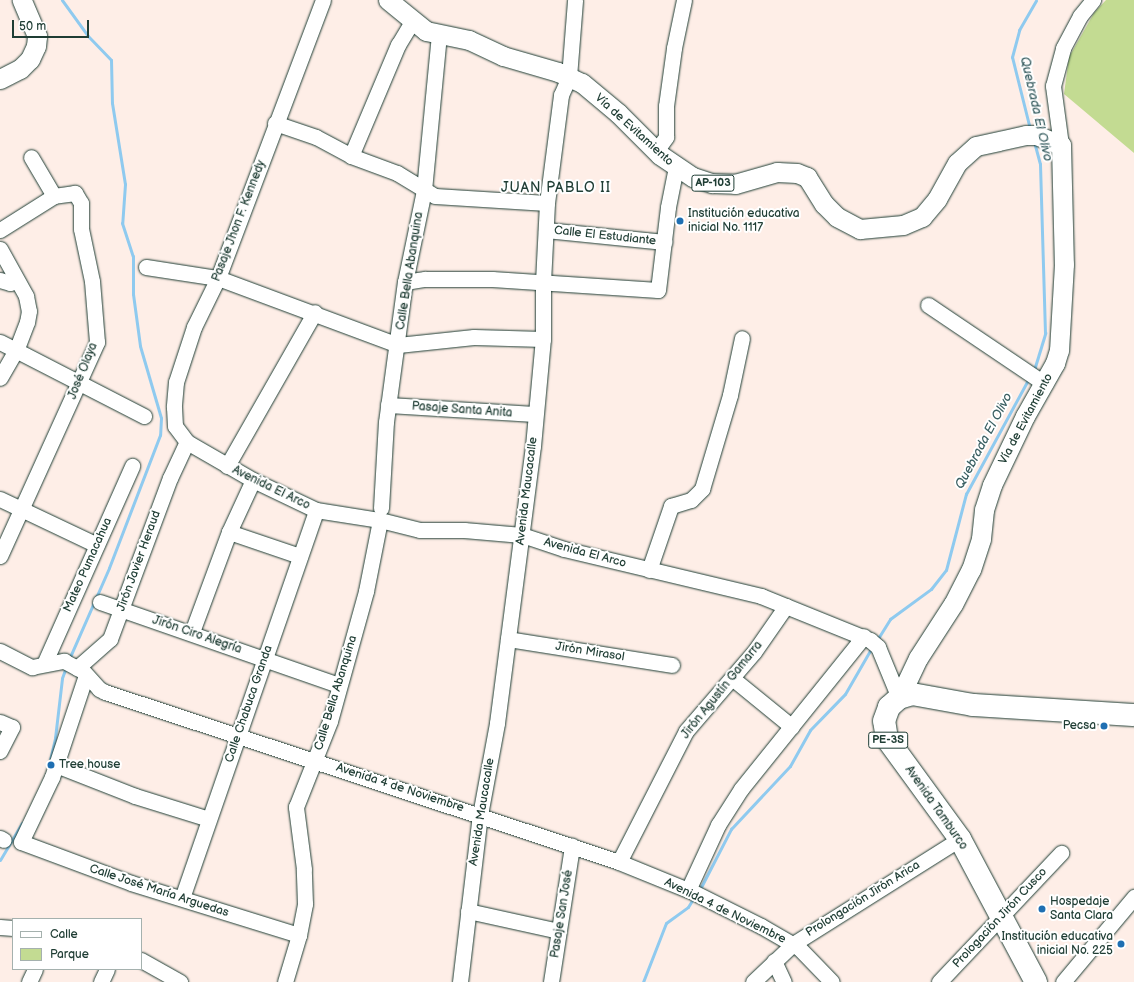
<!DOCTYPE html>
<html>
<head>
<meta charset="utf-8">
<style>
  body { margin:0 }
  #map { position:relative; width:1134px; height:982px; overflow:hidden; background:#feeee7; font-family:"Balsamiq Sans",sans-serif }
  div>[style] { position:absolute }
  .green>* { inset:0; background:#c3db92 }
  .stream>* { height:3px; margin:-1.5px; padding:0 1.5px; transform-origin:1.5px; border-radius:1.5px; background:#8fcaef }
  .roads { filter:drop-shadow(0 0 1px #1f3d34) drop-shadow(0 0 1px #1f3d34) }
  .minor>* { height:15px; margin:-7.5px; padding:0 7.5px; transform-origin:7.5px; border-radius:7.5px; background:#fff }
  .major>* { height:19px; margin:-9.5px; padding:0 9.5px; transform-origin:9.5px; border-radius:9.5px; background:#fff }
  .highway>* { height:22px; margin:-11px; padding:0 11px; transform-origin:11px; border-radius:11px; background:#fff }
  .dots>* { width:11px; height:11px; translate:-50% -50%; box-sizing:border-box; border:2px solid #fff; border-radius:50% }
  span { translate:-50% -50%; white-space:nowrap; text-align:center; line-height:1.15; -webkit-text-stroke:4px #fff; paint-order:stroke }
  .shield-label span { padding:1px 3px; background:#fff; border:1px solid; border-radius:3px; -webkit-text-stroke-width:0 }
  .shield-label { font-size:11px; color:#1f3d34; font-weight:700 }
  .street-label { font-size:12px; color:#1f3d34 }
  .poi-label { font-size:12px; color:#1f3d34 }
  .left { translate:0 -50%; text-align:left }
  .right { translate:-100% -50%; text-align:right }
  .water-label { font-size:13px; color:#3b6063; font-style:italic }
  .quarter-label { font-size:14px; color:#1f3d34; letter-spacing:1px }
  .legend { position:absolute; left:12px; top:918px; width:130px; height:52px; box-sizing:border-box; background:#fff; border:1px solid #a5b1ae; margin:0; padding:5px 7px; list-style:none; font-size:12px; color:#1f3d34 }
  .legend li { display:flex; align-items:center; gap:8px; height:20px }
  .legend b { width:20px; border:1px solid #a5b1ae }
  .scale { position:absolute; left:12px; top:20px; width:77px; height:18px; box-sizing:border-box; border:2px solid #1f3d34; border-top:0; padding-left:5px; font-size:12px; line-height:14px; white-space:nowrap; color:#1f3d34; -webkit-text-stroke:3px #fff; paint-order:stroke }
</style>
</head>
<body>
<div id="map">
  <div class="green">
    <i style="clip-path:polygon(1106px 0,1134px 0,1134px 153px,1064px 94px,1069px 57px,1094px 13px)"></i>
  </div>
  <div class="stream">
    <i style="left:62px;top:0;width:44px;rotate:54.2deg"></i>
    <i style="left:88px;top:36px;width:33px;rotate:46deg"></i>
    <i style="left:111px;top:60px;width:43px;rotate:88.7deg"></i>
    <i style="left:112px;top:103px;width:82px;rotate:80.9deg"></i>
    <i style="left:125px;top:184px;width:39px;rotate:94deg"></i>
    <i style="left:122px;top:223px;width:35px;rotate:72deg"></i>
    <i style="left:133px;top:256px;width:38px;rotate:90deg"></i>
    <i style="left:133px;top:294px;width:52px;rotate:82.3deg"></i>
    <i style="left:140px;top:346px;width:75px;rotate:73.7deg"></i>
    <i style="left:161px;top:418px;width:17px;rotate:93deg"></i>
    <i style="left:160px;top:435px;width:142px;rotate:111deg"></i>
    <i style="left:109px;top:568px;width:99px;rotate:113.7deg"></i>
    <i style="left:1030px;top:129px;width:74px;rotate:-104deg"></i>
    <i style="left:1012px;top:57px;width:28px;rotate:-75deg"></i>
    <i style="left:1019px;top:30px;width:34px;rotate:-60deg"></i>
    <i style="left:1034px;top:370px;width:39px;rotate:-73deg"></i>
    <i style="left:1045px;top:333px;width:169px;rotate:-91.7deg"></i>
    <i style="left:1040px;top:164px;width:23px;rotate:-105deg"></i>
    <i style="left:877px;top:640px;width:25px;rotate:-58deg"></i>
    <i style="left:890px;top:619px;width:51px;rotate:-36.2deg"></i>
    <i style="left:931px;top:589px;width:24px;rotate:-52deg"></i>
    <i style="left:946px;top:570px;width:79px;rotate:-75.3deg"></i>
    <i style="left:966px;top:494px;width:132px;rotate:-61.5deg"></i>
    <i style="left:50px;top:760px;width:23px;rotate:-77deg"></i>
    <i style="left:55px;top:738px;width:60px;rotate:-83.3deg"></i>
    <i style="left:62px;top:678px;width:12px;rotate:-70deg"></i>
    <i style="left:0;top:860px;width:43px;rotate:-59.3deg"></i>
    <i style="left:700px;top:889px;width:68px;rotate:-62.7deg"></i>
    <i style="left:731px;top:829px;width:86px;rotate:-46.9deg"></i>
    <i style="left:790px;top:766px;width:41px;rotate:-60.9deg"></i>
    <i style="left:810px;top:730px;width:50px;rotate:-45.8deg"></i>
    <i style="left:845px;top:694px;width:54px;rotate:-60.1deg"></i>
    <i style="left:643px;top:982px;width:63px;rotate:-68.7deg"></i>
    <i style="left:666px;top:923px;width:27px;rotate:-36deg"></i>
    <i style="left:688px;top:907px;width:12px;rotate:-59deg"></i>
  </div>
  <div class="roads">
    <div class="minor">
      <i style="left:323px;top:0;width:297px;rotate:110.7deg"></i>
      <i style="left:218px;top:278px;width:55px;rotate:116.1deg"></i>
      <i style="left:194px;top:327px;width:58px;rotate:108.1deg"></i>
      <i style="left:176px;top:382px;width:25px;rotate:95deg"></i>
      <i style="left:174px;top:407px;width:19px;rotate:87deg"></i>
      <i style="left:175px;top:426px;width:20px;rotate:53deg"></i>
      <i style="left:187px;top:442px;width:76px;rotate:29.9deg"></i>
      <i style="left:253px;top:480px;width:70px;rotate:25.5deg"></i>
      <i style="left:316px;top:510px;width:65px;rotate:8.9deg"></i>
      <i style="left:380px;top:520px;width:41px;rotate:14deg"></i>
      <i style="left:420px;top:530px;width:44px"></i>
      <i style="left:464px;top:530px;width:58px;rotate:4.9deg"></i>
      <i style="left:522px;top:535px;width:44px;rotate:18.4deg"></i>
      <i style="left:564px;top:549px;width:203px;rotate:13.4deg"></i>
      <i style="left:761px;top:596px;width:118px;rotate:22deg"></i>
      <i style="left:870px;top:640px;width:11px;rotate:41deg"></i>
      <i style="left:878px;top:647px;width:55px;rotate:67.6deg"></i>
      <i style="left:275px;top:123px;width:43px;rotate:18.9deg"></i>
      <i style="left:316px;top:137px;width:40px;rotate:28deg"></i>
      <i style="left:351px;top:156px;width:49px;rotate:20.3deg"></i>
      <i style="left:397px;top:173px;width:44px;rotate:31.2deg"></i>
      <i style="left:435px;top:196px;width:112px;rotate:3.6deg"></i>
      <i style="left:1061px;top:145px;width:60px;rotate:-97.7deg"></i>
      <i style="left:1053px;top:86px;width:39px;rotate:-75deg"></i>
      <i style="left:1063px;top:48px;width:36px;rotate:-62deg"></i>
      <i style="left:1080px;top:16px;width:21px;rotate:-51deg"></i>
      <i style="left:653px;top:149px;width:9px;rotate:-32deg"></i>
      <i style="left:661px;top:144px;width:9px;rotate:-54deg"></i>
      <i style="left:666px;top:137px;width:31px;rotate:-90deg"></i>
      <i style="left:666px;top:106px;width:59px;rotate:-82.1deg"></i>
      <i style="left:674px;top:48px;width:49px;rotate:-78.2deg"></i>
      <i style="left:351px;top:156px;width:121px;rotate:-67.1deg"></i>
      <i style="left:398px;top:45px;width:27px;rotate:-59deg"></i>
      <i style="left:0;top:230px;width:64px;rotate:-32.2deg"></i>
      <i style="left:546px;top:230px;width:119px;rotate:5.8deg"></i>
      <i style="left:0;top:249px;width:54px;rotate:61deg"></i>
      <i style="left:26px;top:296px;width:15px;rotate:79deg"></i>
      <i style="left:29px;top:311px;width:11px;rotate:100deg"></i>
      <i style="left:27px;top:322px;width:30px;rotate:111deg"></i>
      <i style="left:16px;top:350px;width:32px;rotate:120deg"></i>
      <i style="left:146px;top:267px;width:73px;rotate:8.7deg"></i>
      <i style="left:218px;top:278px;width:192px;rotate:20.4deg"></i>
      <i style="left:398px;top:345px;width:76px;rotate:-6deg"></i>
      <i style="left:474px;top:337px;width:69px;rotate:1.7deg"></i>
      <i style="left:0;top:280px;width:10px;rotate:17deg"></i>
      <i style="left:10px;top:283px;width:7px;rotate:-16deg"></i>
      <i style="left:405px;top:282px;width:20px;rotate:-9deg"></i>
      <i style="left:425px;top:279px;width:67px"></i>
      <i style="left:492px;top:279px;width:166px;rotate:3.8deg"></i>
      <i style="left:658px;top:290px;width:84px;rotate:-83.1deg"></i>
      <i style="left:668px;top:207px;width:41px;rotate:-78.7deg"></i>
      <i style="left:928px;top:305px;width:141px;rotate:34deg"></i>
      <i style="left:0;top:342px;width:162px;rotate:27.2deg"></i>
      <i style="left:388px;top:405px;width:147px;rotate:3.5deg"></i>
      <i style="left:227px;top:466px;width:177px;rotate:-60.3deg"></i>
      <i style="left:0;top:499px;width:107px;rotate:25.4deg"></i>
      <i style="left:381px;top:508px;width:86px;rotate:-86.7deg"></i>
      <i style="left:386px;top:422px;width:141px;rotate:-82.3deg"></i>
      <i style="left:405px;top:282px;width:94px;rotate:-78.3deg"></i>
      <i style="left:424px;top:190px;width:157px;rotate:-84.5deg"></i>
      <i style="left:229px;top:532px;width:75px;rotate:18.7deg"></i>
      <i style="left:0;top:556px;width:235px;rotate:-65.6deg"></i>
      <i style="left:97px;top:342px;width:61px;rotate:-94.7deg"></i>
      <i style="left:92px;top:281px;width:53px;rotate:-101.9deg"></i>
      <i style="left:81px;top:229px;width:26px;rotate:-90deg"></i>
      <i style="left:81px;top:203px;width:12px;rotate:-121deg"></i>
      <i style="left:75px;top:193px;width:21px;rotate:172deg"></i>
      <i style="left:54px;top:196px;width:45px;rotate:-120.5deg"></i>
      <i style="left:649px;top:570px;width:68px;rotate:-71deg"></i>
      <i style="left:671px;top:506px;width:21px;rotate:-17deg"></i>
      <i style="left:691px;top:500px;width:16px;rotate:-45deg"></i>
      <i style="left:702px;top:489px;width:98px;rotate:-73.4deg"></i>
      <i style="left:730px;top:395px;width:58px;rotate:-78.1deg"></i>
      <i style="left:100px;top:602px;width:253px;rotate:19.2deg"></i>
      <i style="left:192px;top:632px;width:107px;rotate:-69.7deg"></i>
      <i style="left:229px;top:532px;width:57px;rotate:-65.2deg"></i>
      <i style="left:508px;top:639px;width:166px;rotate:9deg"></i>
      <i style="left:0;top:651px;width:36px;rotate:27deg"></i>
      <i style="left:32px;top:667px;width:33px;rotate:-11deg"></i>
      <i style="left:64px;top:661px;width:21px;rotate:28deg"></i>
      <i style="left:83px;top:671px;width:24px;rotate:48deg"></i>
      <i style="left:99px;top:689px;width:7px;rotate:27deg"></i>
      <i style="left:105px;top:692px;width:541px;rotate:18.3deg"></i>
      <i style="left:619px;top:862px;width:80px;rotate:22.1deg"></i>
      <i style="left:693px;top:892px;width:76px;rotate:26.6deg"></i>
      <i style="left:761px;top:926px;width:44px;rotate:30.1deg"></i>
      <i style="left:799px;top:948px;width:47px;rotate:45.9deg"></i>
      <i style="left:44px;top:664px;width:217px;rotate:-66deg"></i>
      <i style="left:77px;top:668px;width:44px;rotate:-41.3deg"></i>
      <i style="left:110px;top:639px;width:172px;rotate:-69.6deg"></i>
      <i style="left:170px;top:478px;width:40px;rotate:-65deg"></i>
      <i style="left:86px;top:675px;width:108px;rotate:108.4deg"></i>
      <i style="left:52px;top:777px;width:72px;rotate:115.5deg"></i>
      <i style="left:21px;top:842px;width:117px;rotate:20.4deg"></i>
      <i style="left:131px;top:883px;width:176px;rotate:17.2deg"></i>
      <i style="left:732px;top:678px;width:77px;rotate:39.2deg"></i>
      <i style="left:0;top:722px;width:13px;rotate:23deg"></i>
      <i style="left:12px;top:727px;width:27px;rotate:117deg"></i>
      <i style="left:56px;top:765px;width:85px;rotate:21.4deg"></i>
      <i style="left:135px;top:796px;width:77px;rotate:17.3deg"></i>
      <i style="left:0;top:838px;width:4px;rotate:27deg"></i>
      <i style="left:619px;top:862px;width:147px;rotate:-62.9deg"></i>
      <i style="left:686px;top:731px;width:104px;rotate:-49.3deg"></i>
      <i style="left:754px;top:652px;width:56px;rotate:-55.2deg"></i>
      <i style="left:688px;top:890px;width:72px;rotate:-65.2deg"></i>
      <i style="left:718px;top:825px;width:43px;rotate:-57.4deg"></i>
      <i style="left:741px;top:789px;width:196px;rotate:-51.2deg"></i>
      <i style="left:182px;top:898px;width:410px;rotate:-70.9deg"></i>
      <i style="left:468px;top:911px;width:93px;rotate:12.4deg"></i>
      <i style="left:0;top:927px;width:13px;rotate:4deg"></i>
      <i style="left:141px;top:960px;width:45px;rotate:29.4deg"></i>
      <i style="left:774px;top:961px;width:23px;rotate:65deg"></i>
      <i style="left:29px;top:982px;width:14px;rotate:-65deg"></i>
      <i style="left:101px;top:982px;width:14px;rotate:-65deg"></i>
      <i style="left:285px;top:982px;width:49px;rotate:-73.4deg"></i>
      <i style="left:299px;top:935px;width:32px;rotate:-79deg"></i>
      <i style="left:305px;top:904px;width:35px;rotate:-92deg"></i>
      <i style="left:304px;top:869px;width:63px;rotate:-97.4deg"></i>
      <i style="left:296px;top:807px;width:92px;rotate:-68.4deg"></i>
      <i style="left:330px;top:721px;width:135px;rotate:-74.5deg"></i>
      <i style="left:366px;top:591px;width:72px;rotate:-78.8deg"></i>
      <i style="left:460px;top:982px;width:168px;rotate:-83.2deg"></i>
      <i style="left:480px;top:815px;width:94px;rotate:-79.5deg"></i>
      <i style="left:497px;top:723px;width:279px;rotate:-82.6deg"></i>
      <i style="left:533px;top:446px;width:107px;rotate:-84.7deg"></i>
      <i style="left:543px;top:339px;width:57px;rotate:-90deg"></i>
      <i style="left:543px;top:282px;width:79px;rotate:-87.1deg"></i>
      <i style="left:547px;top:203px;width:109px;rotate:-82.6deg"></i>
      <i style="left:561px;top:95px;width:20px;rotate:-66deg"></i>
      <i style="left:569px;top:77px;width:77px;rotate:-85.5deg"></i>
      <i style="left:551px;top:982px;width:138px;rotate:-81.2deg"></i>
      <i style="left:753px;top:982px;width:55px;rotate:-43.5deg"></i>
      <i style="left:793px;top:944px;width:197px;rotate:-32.2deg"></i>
      <i style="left:939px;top:982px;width:178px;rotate:-46.6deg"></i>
      <i style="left:1063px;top:982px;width:111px;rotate:-50.1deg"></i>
    </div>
    <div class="major">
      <i style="left:388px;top:0;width:49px;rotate:39.2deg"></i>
      <i style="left:426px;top:31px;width:44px;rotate:11.8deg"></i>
      <i style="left:469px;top:40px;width:38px;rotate:25deg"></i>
      <i style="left:503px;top:56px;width:57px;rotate:16.2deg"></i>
      <i style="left:558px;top:72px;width:26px;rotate:25deg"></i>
      <i style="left:582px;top:83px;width:47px;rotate:39.8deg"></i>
      <i style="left:618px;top:113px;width:59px;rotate:45deg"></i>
      <i style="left:660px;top:155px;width:40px;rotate:34deg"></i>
      <i style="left:693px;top:177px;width:20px;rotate:18deg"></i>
      <i style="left:712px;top:183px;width:23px;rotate:2deg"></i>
      <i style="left:735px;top:184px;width:44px;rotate:-15.9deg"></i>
      <i style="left:777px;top:172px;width:20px;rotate:3deg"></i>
      <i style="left:797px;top:173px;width:11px;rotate:22deg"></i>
      <i style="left:807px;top:177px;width:32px;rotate:58deg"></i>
      <i style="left:824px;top:204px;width:18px;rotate:45deg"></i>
      <i style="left:837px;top:217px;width:26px;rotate:28deg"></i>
      <i style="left:860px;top:229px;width:43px;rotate:-5.3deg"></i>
      <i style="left:903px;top:225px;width:21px;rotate:-23deg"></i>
      <i style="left:922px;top:217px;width:23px;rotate:-50deg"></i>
      <i style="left:937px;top:199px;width:41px;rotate:-60.9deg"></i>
      <i style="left:957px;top:163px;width:25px;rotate:-42deg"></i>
      <i style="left:976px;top:146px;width:51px;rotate:-12.4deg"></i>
      <i style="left:1026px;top:135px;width:10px"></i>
      <i style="left:1036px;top:135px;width:27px;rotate:22deg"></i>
      <i style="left:1061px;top:145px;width:119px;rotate:88.6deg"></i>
      <i style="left:1064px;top:264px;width:86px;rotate:93.3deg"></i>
      <i style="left:1059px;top:350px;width:14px;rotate:107deg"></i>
      <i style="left:1055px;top:363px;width:61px;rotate:119.5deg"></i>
      <i style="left:1025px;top:416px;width:76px;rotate:115.6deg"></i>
      <i style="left:992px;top:485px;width:26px;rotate:108deg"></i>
      <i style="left:984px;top:510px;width:29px;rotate:96deg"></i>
      <i style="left:981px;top:539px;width:32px;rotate:108deg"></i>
      <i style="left:971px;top:569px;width:39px;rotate:117deg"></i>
      <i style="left:953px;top:604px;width:64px;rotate:122.9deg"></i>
      <i style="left:918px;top:658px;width:44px;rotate:115.4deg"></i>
      <i style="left:0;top:79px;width:22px;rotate:-27deg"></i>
      <i style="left:20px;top:69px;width:14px;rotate:-45deg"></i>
      <i style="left:30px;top:59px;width:14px;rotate:-65deg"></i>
      <i style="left:36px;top:46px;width:10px;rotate:-84deg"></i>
      <i style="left:37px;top:36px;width:39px;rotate:-113deg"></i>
    </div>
    <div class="highway">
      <i style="left:1036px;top:982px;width:162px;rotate:-118deg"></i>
      <i style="left:960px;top:839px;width:124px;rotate:-126.1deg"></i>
      <i style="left:887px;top:739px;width:18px;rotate:-99deg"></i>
      <i style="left:884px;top:721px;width:15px;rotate:-70deg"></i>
      <i style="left:889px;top:707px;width:13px;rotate:-42deg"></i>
      <i style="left:899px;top:698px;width:14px;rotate:-17deg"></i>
      <i style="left:912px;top:694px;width:62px;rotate:10.2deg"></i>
      <i style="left:973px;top:705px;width:161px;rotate:3.6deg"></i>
    </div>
  </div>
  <div class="dots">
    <i style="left:680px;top:221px;background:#1f6fb2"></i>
    <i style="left:1104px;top:726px;background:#1f6fb2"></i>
    <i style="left:51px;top:765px;background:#1f6fb2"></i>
    <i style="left:1042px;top:909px;background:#1f6fb2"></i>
    <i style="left:1121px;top:944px;background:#1f6fb2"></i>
  </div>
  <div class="shield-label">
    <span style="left:713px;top:183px">AP-103</span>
    <span style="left:888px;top:740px">PE-3S</span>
  </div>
  <div class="street-label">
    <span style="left:634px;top:130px;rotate:42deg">Vía de Evitamiento</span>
    <span style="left:239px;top:221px;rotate:-69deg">Pasaje Jhon F. Kennedy</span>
    <span style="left:605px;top:236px;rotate:6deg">Calle El Estudiante</span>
    <span style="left:410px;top:271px;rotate:-81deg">Calle Bella Abanquina</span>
    <span style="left:83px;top:371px;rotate:-68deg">José Olaya</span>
    <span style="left:462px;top:410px;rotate:4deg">Pasaje Santa Anita</span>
    <span style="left:1026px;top:419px;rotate:-62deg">Vía de Evitamiento</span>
    <span style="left:271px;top:488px;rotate:26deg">Avenida El Arco</span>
    <span style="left:527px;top:491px;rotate:-83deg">Avenida Maucacalle</span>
    <span style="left:585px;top:553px;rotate:15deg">Avenida El Arco</span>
    <span style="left:139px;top:561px;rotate:-70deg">Jirón Javier Heraud</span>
    <span style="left:88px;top:565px;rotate:-66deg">Mateo Pumacahua</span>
    <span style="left:197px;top:635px;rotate:19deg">Jirón Ciro Alegría</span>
    <span style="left:590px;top:652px;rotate:9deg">Jirón Mirasol</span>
    <span style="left:722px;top:690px;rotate:-51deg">Jirón Agustín Gamarra</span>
    <span style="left:336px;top:693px;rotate:-73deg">Calle Bella Abanquina</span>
    <span style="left:249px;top:704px;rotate:-71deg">Calle Chabuca Granda</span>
    <span style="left:400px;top:788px;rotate:18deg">Avenida 4 de Noviembre</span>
    <span style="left:936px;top:808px;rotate:55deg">Avenida Tamburco</span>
    <span style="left:482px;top:812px;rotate:-81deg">Avenida Maucacalle</span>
    <span style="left:159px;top:891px;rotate:18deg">Calle José María Arguedas</span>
    <span style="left:863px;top:899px;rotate:-32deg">Prolongación Jirón Arica</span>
    <span style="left:725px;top:911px;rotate:26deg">Avenida 4 de Noviembre</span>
    <span style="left:562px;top:914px;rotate:-81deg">Pasaje San José</span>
    <span style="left:1000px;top:918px;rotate:-47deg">Prologación Jirón Cusco</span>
  </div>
  <div class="poi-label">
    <span class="left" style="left:688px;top:221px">Institución educativa<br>inicial No. 1117</span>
    <span class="right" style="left:1096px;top:726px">Pecsa</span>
    <span class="left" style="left:59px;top:765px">Tree house</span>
    <span class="left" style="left:1050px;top:909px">Hospedaje<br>Santa Clara</span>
    <span class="right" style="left:1113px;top:944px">Institución educativa<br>inicial No. 225</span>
  </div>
  <div class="water-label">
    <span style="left:1036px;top:109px;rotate:77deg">Quebrada El Olivo</span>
    <span style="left:984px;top:441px;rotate:-62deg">Quebrada El Olivo</span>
  </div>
  <div class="quarter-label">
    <span style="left:556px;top:188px">JUAN PABLO II</span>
  </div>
  <ul class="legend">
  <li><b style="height:5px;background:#fff"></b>Calle</li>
  <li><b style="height:11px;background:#c3db92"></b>Parque</li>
  </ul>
  <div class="scale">50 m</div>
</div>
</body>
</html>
